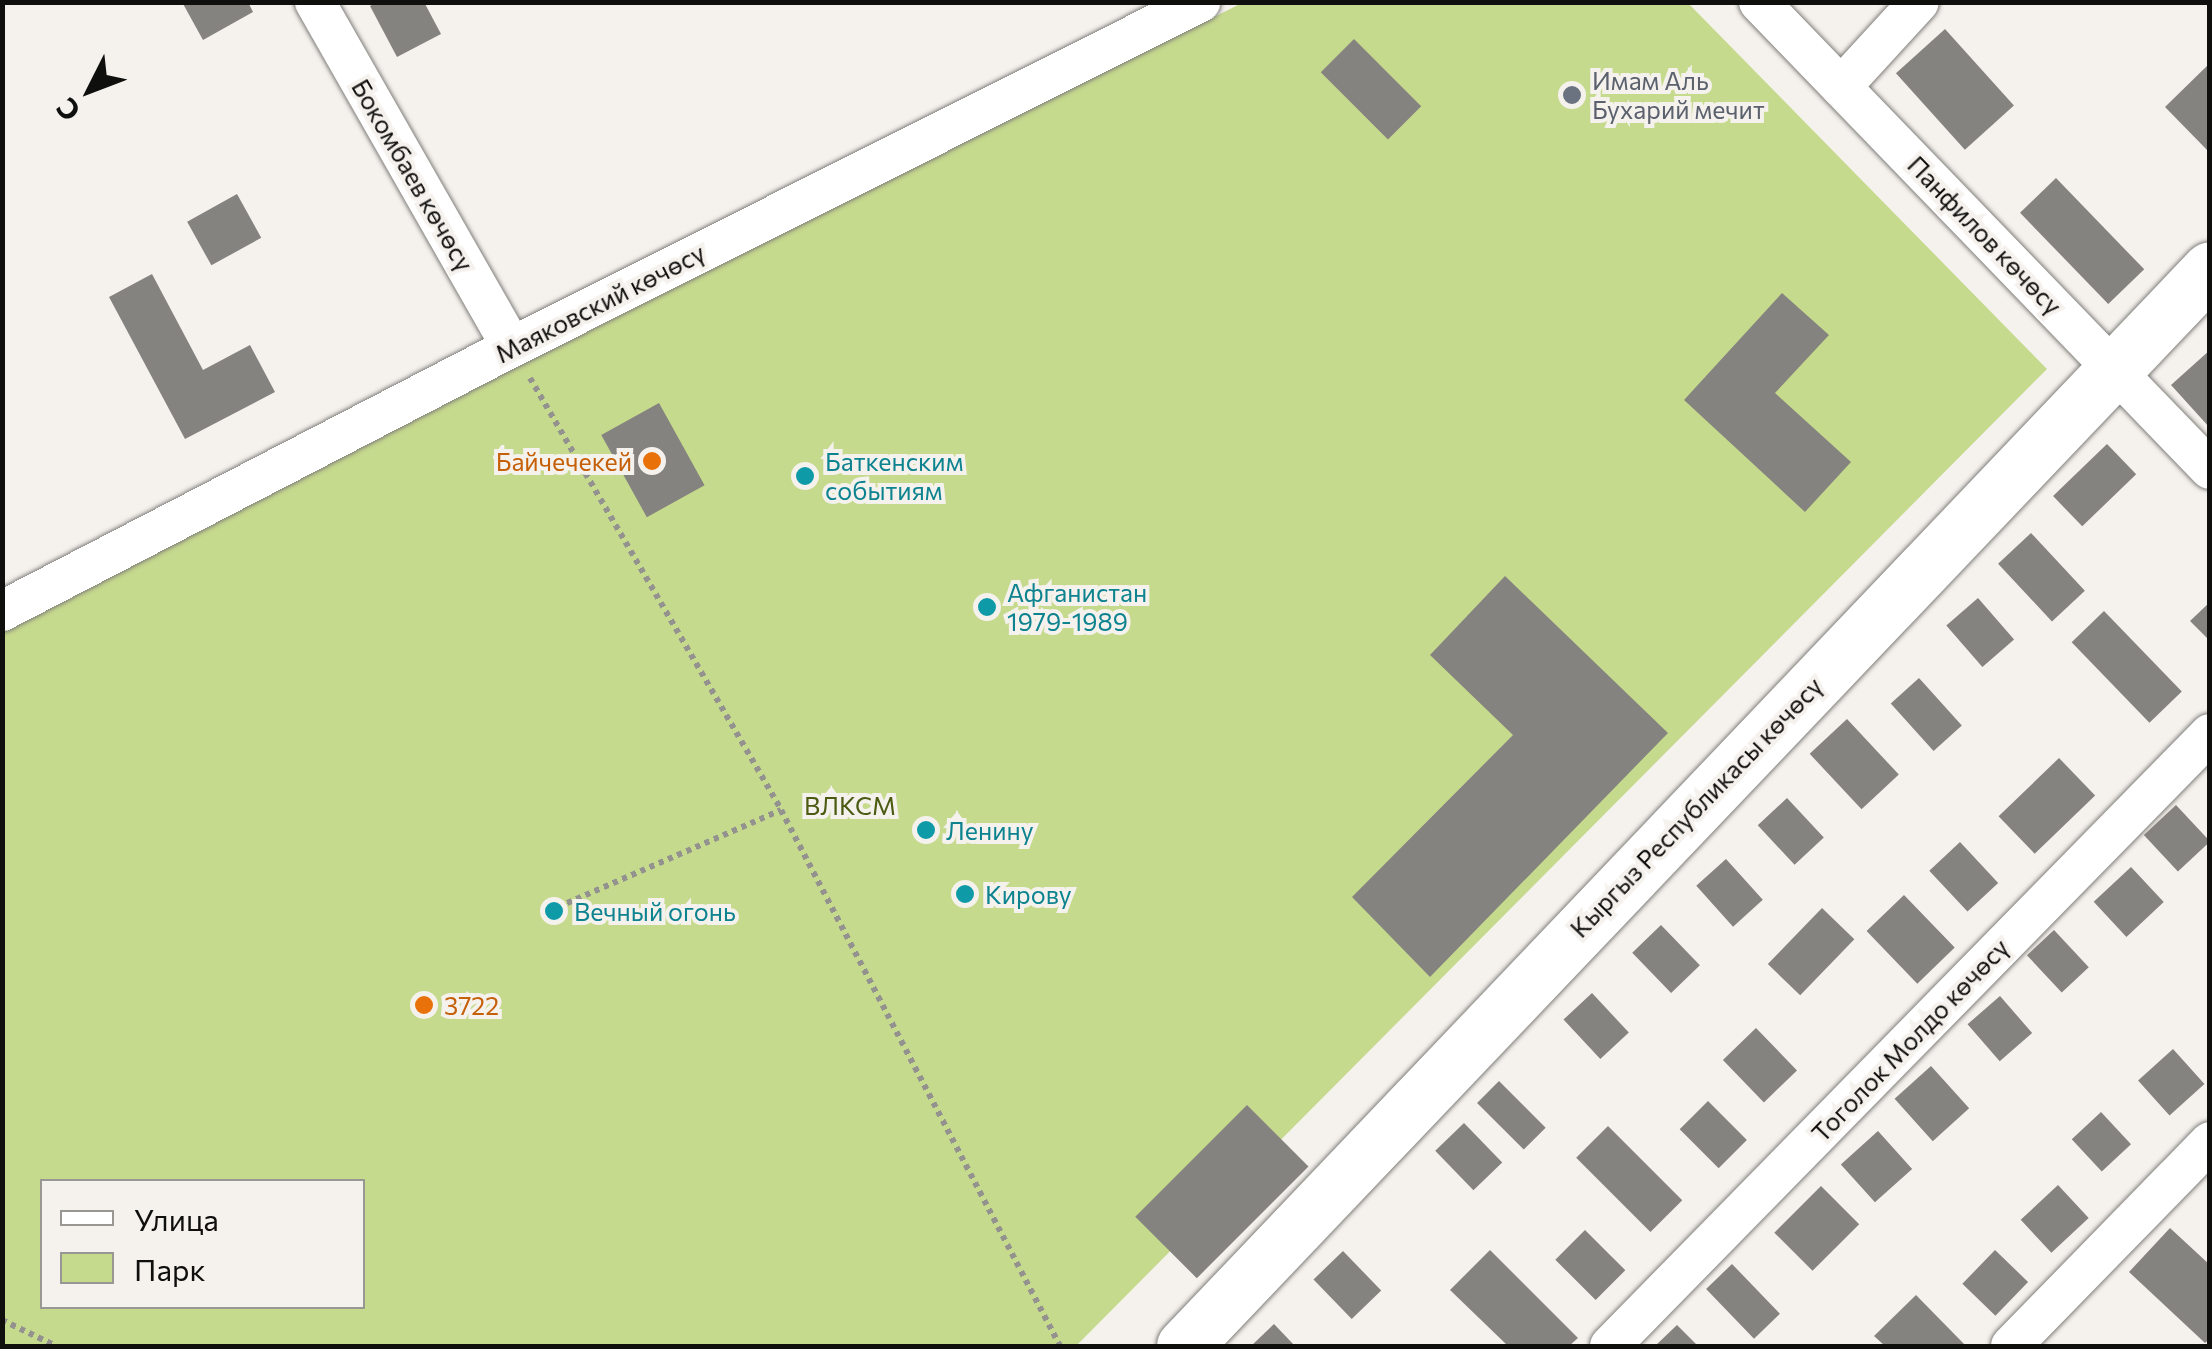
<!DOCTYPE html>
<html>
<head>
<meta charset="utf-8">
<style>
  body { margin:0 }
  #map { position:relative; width:2212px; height:1349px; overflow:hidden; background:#f5f2ee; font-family:Commissioner,sans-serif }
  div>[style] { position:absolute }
  .green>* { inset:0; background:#c6da8e }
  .building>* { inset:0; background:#85837f; transform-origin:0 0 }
  .path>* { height:6px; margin-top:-3px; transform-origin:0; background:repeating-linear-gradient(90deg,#93928f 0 5px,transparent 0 10px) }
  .roads { filter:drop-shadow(0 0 2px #807e7a) drop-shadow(0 0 2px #807e7a) }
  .minor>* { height:40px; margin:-20px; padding:0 20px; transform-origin:20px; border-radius:20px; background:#fff }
  .secondary>* { height:55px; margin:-27.5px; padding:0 27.5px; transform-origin:27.5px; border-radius:27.5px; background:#fff }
  .dots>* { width:28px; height:28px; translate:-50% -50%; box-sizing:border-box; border:5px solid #f5f2ee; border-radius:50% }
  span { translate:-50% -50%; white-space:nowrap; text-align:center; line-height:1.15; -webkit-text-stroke:8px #f5f2ee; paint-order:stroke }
  .worship-label { font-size:25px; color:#5b616d }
  .left { translate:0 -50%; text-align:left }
  .street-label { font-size:25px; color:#0f0f0d }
  .food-label { font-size:25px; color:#c56008 }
  .right { translate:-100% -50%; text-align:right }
  .culture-label { font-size:25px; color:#0d838f }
  .park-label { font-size:25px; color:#4c5b12 }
  .frame { position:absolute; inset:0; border:5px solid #0f0f0d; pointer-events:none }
  .legend { position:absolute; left:40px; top:1179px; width:325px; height:130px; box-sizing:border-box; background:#f5f2ee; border:2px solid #999794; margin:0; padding:12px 18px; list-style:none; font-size:30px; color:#0f0f0d }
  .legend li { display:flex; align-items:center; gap:20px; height:50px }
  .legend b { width:50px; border:2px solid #999794 }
  .north { position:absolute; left:40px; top:40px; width:100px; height:100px; -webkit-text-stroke:8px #f5f2ee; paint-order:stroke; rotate:228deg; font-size:28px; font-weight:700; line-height:40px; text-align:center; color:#0f0f0d }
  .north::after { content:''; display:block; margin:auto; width:35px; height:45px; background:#0f0f0d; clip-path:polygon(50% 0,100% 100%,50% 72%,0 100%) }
</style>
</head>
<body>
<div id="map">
  <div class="green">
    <i style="clip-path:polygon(evenodd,1242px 3px,1688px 3px,2047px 369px,1076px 1346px,3px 1346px,3px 625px,1242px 3px,42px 1182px,362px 1182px,362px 1306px,42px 1306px,42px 1182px)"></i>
  </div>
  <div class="building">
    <i style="clip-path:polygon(182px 2px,248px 2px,253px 12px,203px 40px)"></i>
    <i style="clip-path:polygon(377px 2px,424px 2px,441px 34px,397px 57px,370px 6px)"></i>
    <i style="left:1945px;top:29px;width:103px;height:66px;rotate:48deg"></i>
    <i style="left:1354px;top:39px;width:95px;height:47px;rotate:45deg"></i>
    <i style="clip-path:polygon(2210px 63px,2210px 153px,2165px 107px)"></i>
    <i style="left:2056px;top:178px;width:127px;height:50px;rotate:46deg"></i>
    <i style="left:237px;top:194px;width:50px;height:57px;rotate:61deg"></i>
    <i style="clip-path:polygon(152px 274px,203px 370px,250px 345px,275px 392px,185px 439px,109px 297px)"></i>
    <i style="clip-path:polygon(1782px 293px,1829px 335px,1775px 393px,1851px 462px,1805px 512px,1684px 400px)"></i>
    <i style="clip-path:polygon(2210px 350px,2210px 428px,2171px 385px)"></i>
    <i style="left:659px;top:403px;width:94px;height:66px;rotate:61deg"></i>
    <i style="left:2107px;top:444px;width:42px;height:75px;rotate:46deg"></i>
    <i style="left:2031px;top:533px;width:79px;height:45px;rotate:47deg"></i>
    <i style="clip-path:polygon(1505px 576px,1668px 733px,1430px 977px,1352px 897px,1513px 735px,1430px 655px)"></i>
    <i style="left:1978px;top:598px;width:55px;height:42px;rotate:49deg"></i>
    <i style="clip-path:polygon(2210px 602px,2210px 641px,2190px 621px)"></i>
    <i style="left:2104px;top:611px;width:112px;height:45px;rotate:46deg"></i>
    <i style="left:1919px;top:678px;width:64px;height:38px;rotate:48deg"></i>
    <i style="left:1847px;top:719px;width:76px;height:51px;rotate:47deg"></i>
    <i style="left:2059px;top:758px;width:52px;height:84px;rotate:46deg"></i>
    <i style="left:1787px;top:798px;width:54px;height:40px;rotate:47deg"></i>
    <i style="left:2176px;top:805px;width:50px;height:44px;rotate:47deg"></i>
    <i style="left:1960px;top:842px;width:56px;height:42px;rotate:47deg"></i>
    <i style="left:1726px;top:859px;width:55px;height:40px;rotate:48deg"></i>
    <i style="left:2131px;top:867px;width:48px;height:51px;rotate:47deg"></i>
    <i style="left:1904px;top:895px;width:73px;height:52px;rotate:46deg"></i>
    <i style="left:1822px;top:908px;width:45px;height:78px;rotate:44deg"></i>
    <i style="left:1661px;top:925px;width:56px;height:40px;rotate:46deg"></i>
    <i style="left:2054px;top:930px;width:51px;height:37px;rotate:47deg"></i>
    <i style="left:1592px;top:993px;width:54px;height:39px;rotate:47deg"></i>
    <i style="left:2000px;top:996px;width:49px;height:43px;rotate:49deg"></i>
    <i style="left:1756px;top:1028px;width:59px;height:46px;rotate:46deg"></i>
    <i style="left:2173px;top:1049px;width:47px;height:47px;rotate:48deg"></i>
    <i style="left:1931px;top:1066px;width:57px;height:49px;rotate:48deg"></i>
    <i style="left:1499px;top:1081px;width:66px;height:31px;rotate:45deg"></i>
    <i style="left:1708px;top:1101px;width:55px;height:40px;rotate:45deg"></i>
    <i style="left:1247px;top:1105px;width:87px;height:158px;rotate:45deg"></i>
    <i style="left:2101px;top:1112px;width:44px;height:40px;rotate:47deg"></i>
    <i style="left:1464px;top:1123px;width:55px;height:40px;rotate:46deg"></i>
    <i style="left:1608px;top:1126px;width:105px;height:45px;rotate:45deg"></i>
    <i style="left:1878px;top:1131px;width:51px;height:50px;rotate:48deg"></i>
    <i style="left:2058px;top:1185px;width:45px;height:51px;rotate:47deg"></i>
    <i style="left:1821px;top:1186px;width:54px;height:66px;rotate:45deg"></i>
    <i style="clip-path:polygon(2170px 1228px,2210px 1265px,2210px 1339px,2205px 1343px,2129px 1272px)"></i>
    <i style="left:1585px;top:1230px;width:57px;height:42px;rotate:45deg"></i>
    <i style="clip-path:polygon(1490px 1250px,1578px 1338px,1569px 1346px,1508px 1346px,1450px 1290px)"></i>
    <i style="left:1995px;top:1250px;width:46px;height:47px;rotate:44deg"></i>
    <i style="left:1343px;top:1251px;width:55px;height:41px;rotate:46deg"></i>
    <i style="left:1732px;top:1264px;width:69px;height:36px;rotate:46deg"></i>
    <i style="clip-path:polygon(1916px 1295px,1966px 1346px,1885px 1346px,1874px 1336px)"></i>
    <i style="clip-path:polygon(1274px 1324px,1295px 1346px,1251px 1346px)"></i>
    <i style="clip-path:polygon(1677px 1325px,1698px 1346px,1655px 1346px)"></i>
  </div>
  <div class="path">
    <i style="left:530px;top:378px;width:500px;rotate:59.8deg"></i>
    <i style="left:781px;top:810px;width:604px;rotate:62.5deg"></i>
    <i style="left:558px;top:907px;width:243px;rotate:-23.5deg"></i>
    <i style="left:2px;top:1320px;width:60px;rotate:25.7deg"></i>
  </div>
  <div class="roads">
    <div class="minor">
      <i style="left:315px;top:2px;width:397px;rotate:60.3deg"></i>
      <i style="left:1759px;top:2px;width:649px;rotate:46deg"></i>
      <i style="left:1841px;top:87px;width:115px;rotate:-47.5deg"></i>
      <i style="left:2px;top:611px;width:574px;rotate:-27.37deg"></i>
      <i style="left:512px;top:347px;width:770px;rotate:-26.63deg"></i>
      <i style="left:1610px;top:1346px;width:857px;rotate:-45.57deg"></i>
      <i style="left:2011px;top:1346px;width:285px;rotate:-45.7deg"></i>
    </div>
    <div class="secondary">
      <i style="left:1184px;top:1346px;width:1487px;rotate:-46.39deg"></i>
    </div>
  </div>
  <div class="dots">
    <i style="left:1572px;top:95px;background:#6b7280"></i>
    <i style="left:652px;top:461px;background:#e8710a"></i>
    <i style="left:805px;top:476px;background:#0f9aa8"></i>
    <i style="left:987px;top:607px;background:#0f9aa8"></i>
    <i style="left:926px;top:830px;background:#0f9aa8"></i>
    <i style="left:965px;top:894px;background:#0f9aa8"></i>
    <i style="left:554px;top:911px;background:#0f9aa8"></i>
    <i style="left:424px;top:1005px;background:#e8710a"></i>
  </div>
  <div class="worship-label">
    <span class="left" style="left:1592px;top:95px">Имам Аль<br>Бухарий мечит</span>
  </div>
  <div class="street-label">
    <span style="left:413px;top:175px;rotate:60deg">Бокомбаев көчөсү</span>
    <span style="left:1985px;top:235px;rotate:46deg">Панфилов көчөсү</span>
    <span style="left:600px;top:303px;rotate:-27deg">Маяковский көчөсү</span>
    <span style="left:1696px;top:807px;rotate:-46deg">Кыргыз Республикасы көчөсү</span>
    <span style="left:1910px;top:1040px;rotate:-46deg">Тоголок Молдо көчөсү</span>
  </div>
  <div class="food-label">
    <span class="right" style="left:632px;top:461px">Байчечекей</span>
    <span class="left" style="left:444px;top:1005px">3722</span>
  </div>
  <div class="culture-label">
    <span class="left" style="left:825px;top:476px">Баткенским<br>событиям</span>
    <span class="left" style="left:1007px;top:607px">Афганистан<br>1979-1989</span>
    <span class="left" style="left:946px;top:830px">Ленину</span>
    <span class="left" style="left:985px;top:894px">Кирову</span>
    <span class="left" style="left:574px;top:911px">Вечный огонь</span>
  </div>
  <div class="park-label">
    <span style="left:850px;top:805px">ВЛКСМ</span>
  </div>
  <div class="frame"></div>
  <ul class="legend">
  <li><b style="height:12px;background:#fff"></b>Улица</li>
  <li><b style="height:28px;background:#c6da8e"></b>Парк</li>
  </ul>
  <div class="north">С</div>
</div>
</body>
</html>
